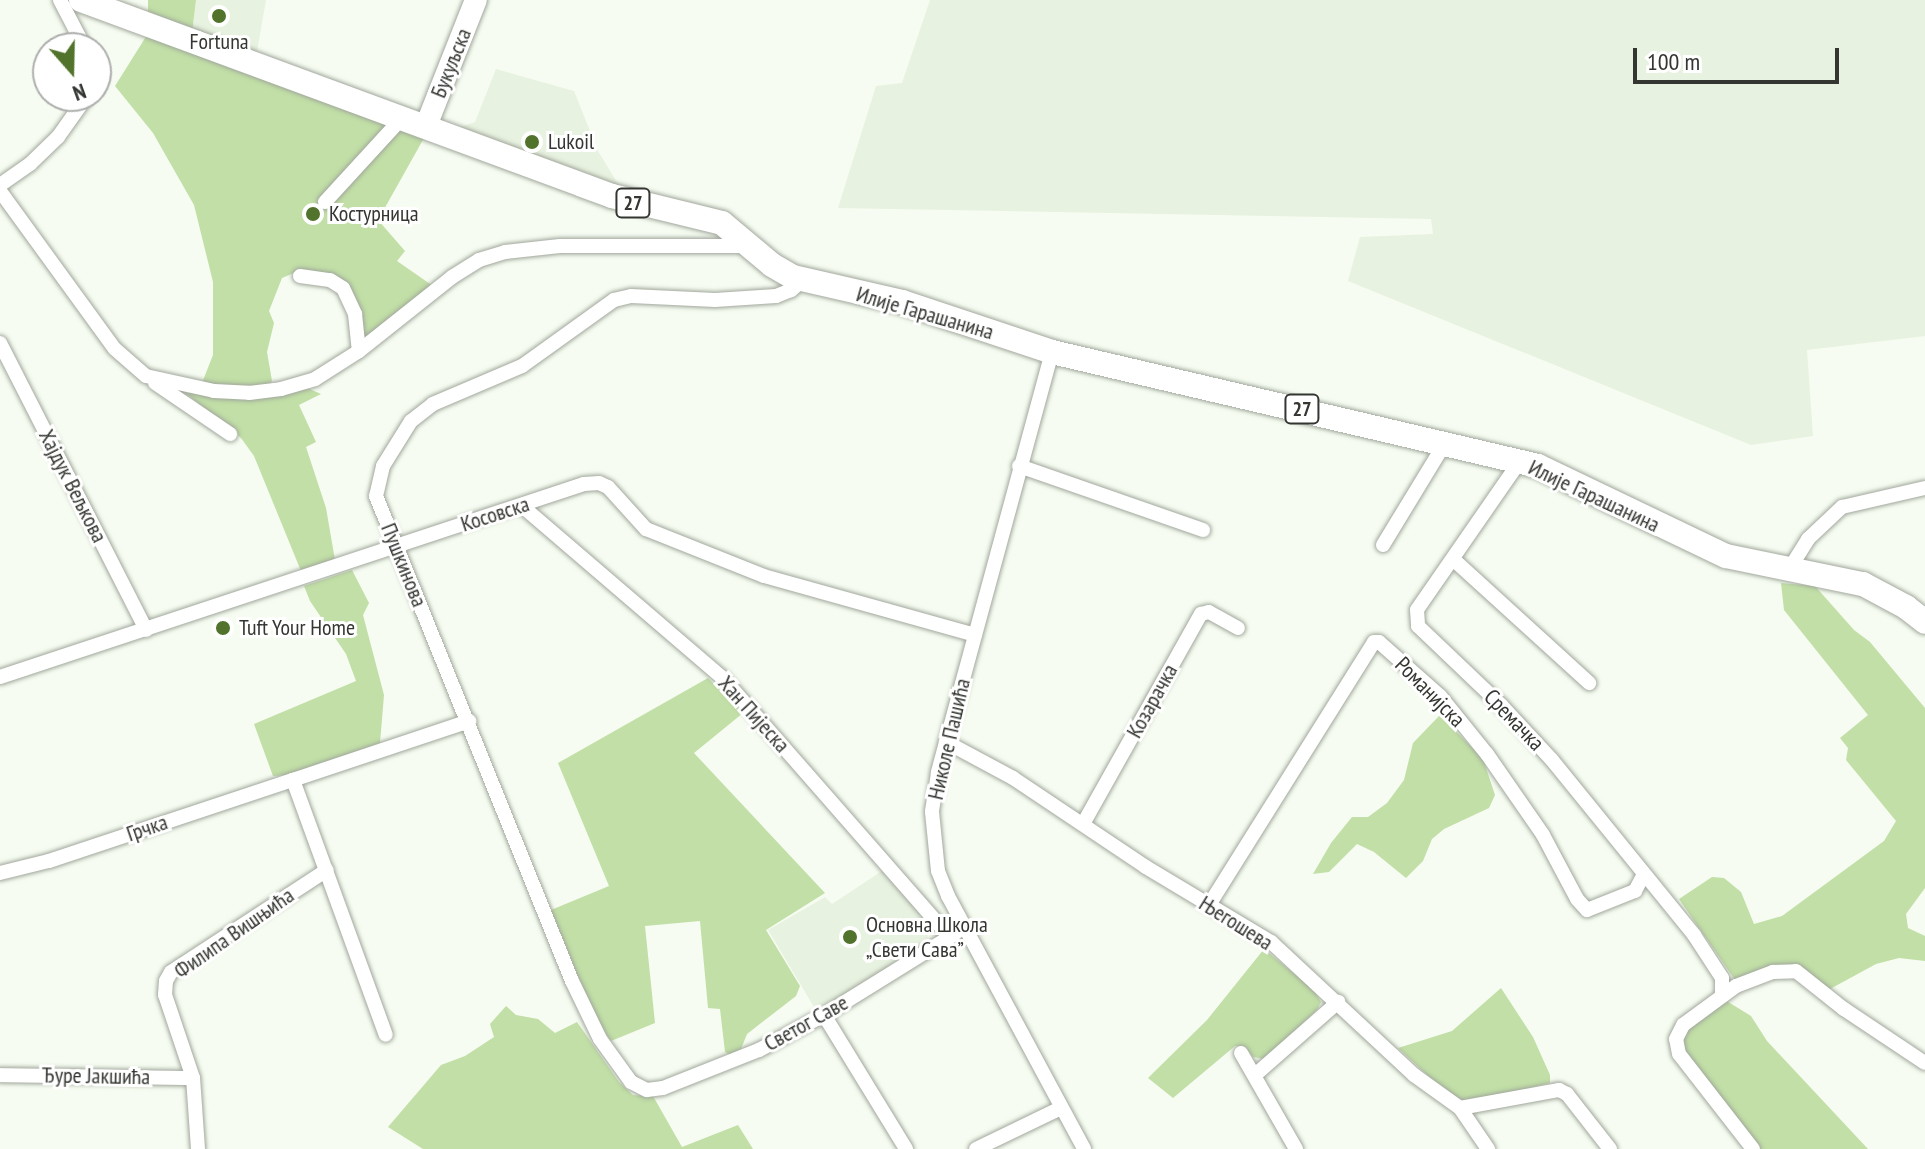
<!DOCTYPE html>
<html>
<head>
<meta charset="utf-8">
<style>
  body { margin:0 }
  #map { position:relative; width:1925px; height:1149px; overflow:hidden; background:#f6fcf1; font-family:"PT Sans Narrow",sans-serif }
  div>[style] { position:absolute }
  .built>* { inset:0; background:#e8f2e0 }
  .green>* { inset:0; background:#c1dfa6 }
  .roads { filter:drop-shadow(0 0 2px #a1a79c) drop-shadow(0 0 2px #a1a79c) }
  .minor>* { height:14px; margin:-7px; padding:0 7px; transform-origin:7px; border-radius:7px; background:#fff }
  .secondary>* { height:22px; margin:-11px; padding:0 11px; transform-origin:11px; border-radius:11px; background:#fff }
  .primary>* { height:24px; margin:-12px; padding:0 12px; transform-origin:12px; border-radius:12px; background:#fff }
  .dots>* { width:22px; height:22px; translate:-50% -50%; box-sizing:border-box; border:4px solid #fff; border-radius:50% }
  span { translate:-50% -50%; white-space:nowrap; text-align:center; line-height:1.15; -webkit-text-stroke:6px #fff; paint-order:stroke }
  .shield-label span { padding:2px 6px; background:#fff; border:2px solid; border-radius:6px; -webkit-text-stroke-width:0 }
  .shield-label { font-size:20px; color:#333631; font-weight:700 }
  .poi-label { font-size:22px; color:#333631 }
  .left { translate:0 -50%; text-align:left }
  .street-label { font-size:22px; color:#333631 }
  .north { position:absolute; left:32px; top:32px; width:80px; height:80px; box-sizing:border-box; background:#fff; border:2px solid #adafad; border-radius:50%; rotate:160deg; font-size:22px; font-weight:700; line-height:32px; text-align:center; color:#333631 }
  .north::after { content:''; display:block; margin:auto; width:28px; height:36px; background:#51732b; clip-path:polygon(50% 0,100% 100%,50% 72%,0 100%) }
  .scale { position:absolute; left:1633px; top:48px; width:206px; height:36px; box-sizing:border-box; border:4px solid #333631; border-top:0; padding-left:10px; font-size:24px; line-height:28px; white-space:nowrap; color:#333631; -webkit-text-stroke:6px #fff; paint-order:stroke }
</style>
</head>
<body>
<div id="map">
  <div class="built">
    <i style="clip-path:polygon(196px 0,266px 0,256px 57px,192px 33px)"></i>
    <i style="clip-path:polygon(930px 0,1925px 0,1925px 336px,1807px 350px,1813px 436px,1751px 445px,1348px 281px,1360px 237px,1433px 234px,1431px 219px,838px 208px,876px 86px,902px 83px)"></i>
    <i style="clip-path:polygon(496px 69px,574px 91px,598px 151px,629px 202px,444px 133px,475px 122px)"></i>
    <i style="clip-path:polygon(882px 871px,929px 924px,927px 943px,817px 1012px,768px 930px,825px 897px,832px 904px)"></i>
  </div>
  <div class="green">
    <i style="clip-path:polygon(148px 0,196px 0,192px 33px,148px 17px)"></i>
    <i style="clip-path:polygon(147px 35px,424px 138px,378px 220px,405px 251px,397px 261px,433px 286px,362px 340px,351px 294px,294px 273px,282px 278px,269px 311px,274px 323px,267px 352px,272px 381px,264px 395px,305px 387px,321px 394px,299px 405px,316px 442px,306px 447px,326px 508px,335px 560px,301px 571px,254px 456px,241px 438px,187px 394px,202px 383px,213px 355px,213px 282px,194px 205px,153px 133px,115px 86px)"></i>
    <i style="clip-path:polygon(352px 570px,369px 603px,363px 615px,384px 695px,380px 743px,288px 775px,273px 776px,254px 724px,356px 681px,346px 654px,310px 601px,304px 586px)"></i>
    <i style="clip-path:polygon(1781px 583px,1815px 586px,1854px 630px,1870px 642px,1925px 708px,1925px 888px,1906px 914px,1908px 928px,1925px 936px,1925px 961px,1899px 958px,1876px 964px,1830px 989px,1823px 987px,1808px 973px,1735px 980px,1679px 899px,1712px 877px,1724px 878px,1741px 892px,1754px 924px,1782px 916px,1884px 841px,1896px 821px,1846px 760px,1848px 748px,1840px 738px,1868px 715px,1784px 610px)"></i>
    <i style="clip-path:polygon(708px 678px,743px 713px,694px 753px,825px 893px,766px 930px,800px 986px,796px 996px,747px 1034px,741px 1049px,730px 1055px,725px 1052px,720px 1009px,708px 1008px,700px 921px,645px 926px,655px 1023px,611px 1041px,594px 1016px,551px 910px,609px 886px,558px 763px)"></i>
    <i style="clip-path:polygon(1440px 715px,1483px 759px,1495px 795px,1489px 808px,1444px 829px,1432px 839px,1423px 861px,1406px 878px,1374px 852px,1357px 844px,1329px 872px,1313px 874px,1331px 843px,1352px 817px,1368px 817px,1387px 803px,1404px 780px,1413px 743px)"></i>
    <i style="clip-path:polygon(1264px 949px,1314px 990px,1321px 1002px,1317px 1010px,1264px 1059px,1253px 1057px,1244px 1046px,1235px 1046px,1173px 1098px,1148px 1078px,1207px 1020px)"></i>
    <i style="clip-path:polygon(1501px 988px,1533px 1037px,1550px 1075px,1550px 1083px,1467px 1103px,1438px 1085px,1398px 1048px,1452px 1031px)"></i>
    <i style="clip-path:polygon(1725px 1000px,1751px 1016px,1767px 1041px,1868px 1149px,1755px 1149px,1686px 1059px,1683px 1039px,1686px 1028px)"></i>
    <i style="clip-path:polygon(506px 1006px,516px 1015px,538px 1019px,555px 1033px,577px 1022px,619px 1082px,633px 1095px,653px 1096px,682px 1147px,738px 1125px,753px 1149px,423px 1149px,388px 1127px,441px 1065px,465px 1056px,494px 1037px,490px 1024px)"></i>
  </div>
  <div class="roads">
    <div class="minor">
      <i style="left:60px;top:0;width:54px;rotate:62.5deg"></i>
      <i style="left:96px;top:69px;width:10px;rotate:73deg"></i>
      <i style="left:99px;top:79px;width:8px;rotate:113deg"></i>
      <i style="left:0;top:185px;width:37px;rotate:-35deg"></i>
      <i style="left:30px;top:164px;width:39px;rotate:-44deg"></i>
      <i style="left:58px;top:137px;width:50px;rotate:-54.7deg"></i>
      <i style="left:0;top:191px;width:195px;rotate:54deg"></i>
      <i style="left:115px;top:349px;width:41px;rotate:41.1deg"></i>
      <i style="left:146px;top:376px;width:70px;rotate:12.4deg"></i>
      <i style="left:214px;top:391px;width:35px;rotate:3deg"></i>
      <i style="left:249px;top:393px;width:32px;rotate:-7deg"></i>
      <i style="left:281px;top:389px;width:35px;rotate:-16deg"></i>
      <i style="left:315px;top:379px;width:52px;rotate:-32.5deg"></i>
      <i style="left:359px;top:351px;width:119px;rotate:-38.5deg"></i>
      <i style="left:452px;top:277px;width:32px;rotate:-32deg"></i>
      <i style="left:479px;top:260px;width:27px;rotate:-17deg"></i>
      <i style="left:505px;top:252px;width:55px;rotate:-6.2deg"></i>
      <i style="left:560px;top:246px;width:189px"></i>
      <i style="left:325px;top:202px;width:114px;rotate:-47.5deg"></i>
      <i style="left:300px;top:276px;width:30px;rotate:8deg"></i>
      <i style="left:330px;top:280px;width:15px;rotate:32deg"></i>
      <i style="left:343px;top:288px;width:29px;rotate:65deg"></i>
      <i style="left:355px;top:314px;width:37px;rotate:84deg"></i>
      <i style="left:803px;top:280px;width:16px;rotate:140deg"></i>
      <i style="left:791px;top:290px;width:16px;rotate:158deg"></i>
      <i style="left:776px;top:296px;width:61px;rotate:176.2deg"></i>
      <i style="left:715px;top:300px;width:84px;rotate:-177.3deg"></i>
      <i style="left:631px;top:296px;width:17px;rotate:167deg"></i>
      <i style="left:614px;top:300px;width:113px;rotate:144.3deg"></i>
      <i style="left:522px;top:366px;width:97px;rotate:156.9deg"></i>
      <i style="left:433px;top:404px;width:28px;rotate:142deg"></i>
      <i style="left:411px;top:421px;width:53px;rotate:121.9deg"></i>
      <i style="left:383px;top:466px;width:31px;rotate:103deg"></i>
      <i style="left:376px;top:496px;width:523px;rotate:68deg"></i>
      <i style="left:572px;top:981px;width:64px;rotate:64.2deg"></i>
      <i style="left:600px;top:1039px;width:53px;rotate:54.2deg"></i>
      <i style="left:631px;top:1082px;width:18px;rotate:27deg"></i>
      <i style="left:647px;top:1090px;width:16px;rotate:-7deg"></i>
      <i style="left:663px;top:1088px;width:103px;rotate:-21.6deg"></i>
      <i style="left:759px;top:1050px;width:74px;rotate:-28.3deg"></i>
      <i style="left:824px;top:1015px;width:148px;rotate:-31.8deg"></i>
      <i style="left:0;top:343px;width:322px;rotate:63deg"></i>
      <i style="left:1052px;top:352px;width:436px;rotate:105.2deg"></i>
      <i style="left:938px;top:773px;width:39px;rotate:99deg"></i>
      <i style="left:932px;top:812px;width:59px;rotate:84.2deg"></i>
      <i style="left:938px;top:871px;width:27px;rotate:68deg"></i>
      <i style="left:948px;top:896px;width:287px;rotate:61.7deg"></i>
      <i style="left:155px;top:383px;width:91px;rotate:34.2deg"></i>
      <i style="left:1520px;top:461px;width:181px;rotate:124.7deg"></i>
      <i style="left:1417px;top:610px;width:16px;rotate:86deg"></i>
      <i style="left:1418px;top:626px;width:115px;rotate:43.6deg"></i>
      <i style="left:1501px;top:705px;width:75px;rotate:47.2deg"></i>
      <i style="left:1552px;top:760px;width:225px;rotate:50.9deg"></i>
      <i style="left:1694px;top:935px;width:51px;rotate:56.9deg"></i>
      <i style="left:1722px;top:978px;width:18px;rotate:90deg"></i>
      <i style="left:1019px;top:466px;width:195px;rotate:19.2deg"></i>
      <i style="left:522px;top:506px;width:265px;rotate:40.6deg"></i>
      <i style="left:723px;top:678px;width:344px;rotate:48.8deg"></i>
      <i style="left:950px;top:937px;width:9px;rotate:-36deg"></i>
      <i style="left:1383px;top:545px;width:119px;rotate:-58.7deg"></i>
      <i style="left:1454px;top:560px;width:183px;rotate:42.3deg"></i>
      <i style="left:1790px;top:568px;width:34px;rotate:-58deg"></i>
      <i style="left:1808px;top:539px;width:47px;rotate:-43.3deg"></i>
      <i style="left:1842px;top:507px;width:85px;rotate:-12.9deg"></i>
      <i style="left:0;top:677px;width:615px;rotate:-18.29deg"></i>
      <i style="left:584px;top:484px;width:15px;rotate:-4deg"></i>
      <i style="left:599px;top:483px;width:10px;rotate:24deg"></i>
      <i style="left:608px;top:487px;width:57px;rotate:47.9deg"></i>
      <i style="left:646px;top:529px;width:127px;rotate:21.7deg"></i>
      <i style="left:764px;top:576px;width:219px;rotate:15.6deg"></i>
      <i style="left:946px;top:742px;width:76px;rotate:28.2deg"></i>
      <i style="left:1013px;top:778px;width:160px;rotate:33.8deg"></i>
      <i style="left:1146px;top:867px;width:146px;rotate:31deg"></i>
      <i style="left:1271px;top:942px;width:195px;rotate:42.9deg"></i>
      <i style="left:1414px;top:1075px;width:57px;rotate:35.7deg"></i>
      <i style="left:1460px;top:1108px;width:50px;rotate:55.7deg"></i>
      <i style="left:293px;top:780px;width:186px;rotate:-18.5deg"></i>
      <i style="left:1083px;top:824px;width:241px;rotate:-60.7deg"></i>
      <i style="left:1201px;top:614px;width:8px;rotate:-14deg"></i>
      <i style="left:1209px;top:612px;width:33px;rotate:29deg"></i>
      <i style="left:0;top:873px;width:50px;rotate:-13.8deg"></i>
      <i style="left:49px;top:861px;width:257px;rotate:-18.4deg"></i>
      <i style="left:293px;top:780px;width:271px;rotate:70deg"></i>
      <i style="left:1209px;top:905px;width:310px;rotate:-57.9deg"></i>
      <i style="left:1374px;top:642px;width:5px"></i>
      <i style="left:1379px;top:642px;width:81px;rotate:41.5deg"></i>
      <i style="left:1440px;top:696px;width:75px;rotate:51deg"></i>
      <i style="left:1487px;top:754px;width:98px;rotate:55.3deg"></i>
      <i style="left:1543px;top:835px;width:72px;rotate:62deg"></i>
      <i style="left:1577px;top:899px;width:15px;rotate:48deg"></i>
      <i style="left:1587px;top:910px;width:52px;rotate:-21.6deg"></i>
      <i style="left:1635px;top:891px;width:17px;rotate:-62deg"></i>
      <i style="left:824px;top:1015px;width:157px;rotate:58.5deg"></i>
      <i style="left:1241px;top:1053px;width:111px;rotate:60.2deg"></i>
      <i style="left:0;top:1075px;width:193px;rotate:0.9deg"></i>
      <i style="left:1255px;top:1075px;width:111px;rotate:-41.3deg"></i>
      <i style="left:1460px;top:1108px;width:101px;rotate:-10.3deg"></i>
      <i style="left:1559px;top:1090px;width:9px;rotate:27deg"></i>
      <i style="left:1567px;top:1094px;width:70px;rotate:52deg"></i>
      <i style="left:198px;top:1149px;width:71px;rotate:-94deg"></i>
      <i style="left:193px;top:1078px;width:88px;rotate:-108.6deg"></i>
      <i style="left:165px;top:995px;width:14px;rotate:-86deg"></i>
      <i style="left:166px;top:981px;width:10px;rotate:-61deg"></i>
      <i style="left:171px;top:972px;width:186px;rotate:-33.2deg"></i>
      <i style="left:976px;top:1149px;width:94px;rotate:-25.8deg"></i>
      <i style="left:1753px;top:1149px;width:120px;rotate:-127.9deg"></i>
      <i style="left:1679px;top:1054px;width:15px;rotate:-101deg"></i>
      <i style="left:1676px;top:1039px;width:16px;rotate:-63deg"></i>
      <i style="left:1683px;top:1025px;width:66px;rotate:-36.3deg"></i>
      <i style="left:1736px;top:986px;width:40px;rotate:-21deg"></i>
      <i style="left:1773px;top:972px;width:23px;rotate:-2deg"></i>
      <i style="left:1796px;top:971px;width:61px;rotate:38.4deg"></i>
      <i style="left:1844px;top:1009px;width:97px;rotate:33.7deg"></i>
    </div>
    <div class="secondary">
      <i style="left:426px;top:126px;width:136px;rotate:-68.4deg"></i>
    </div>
    <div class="primary">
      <i style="left:81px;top:0;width:566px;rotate:20.26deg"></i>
      <i style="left:612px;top:196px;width:113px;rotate:13.8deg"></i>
      <i style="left:722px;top:223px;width:65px;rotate:40deg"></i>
      <i style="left:772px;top:265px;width:24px;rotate:30deg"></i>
      <i style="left:793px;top:277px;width:112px;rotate:12.9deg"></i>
      <i style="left:902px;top:302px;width:158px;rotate:18.4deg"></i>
      <i style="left:1052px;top:352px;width:499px;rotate:13.2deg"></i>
      <i style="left:1538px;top:466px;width:208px;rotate:25.6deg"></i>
      <i style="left:1726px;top:556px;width:140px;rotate:11.6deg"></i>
      <i style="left:1863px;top:584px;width:49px;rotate:28.1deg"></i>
      <i style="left:1906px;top:607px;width:24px;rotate:38deg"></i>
    </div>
  </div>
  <div class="dots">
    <i style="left:219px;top:16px;background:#51732b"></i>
    <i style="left:532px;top:142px;background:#51732b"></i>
    <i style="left:313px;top:214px;background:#51732b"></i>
    <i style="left:223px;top:628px;background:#51732b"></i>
    <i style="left:850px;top:937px;background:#51732b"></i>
  </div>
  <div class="shield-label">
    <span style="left:633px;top:203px">27</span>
    <span style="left:1302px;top:409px">27</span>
  </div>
  <div class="poi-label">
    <span style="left:219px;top:42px">Fortuna</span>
    <span class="left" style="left:548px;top:142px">Lukoil</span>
    <span class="left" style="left:329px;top:214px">Костурница</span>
    <span class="left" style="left:239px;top:628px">Tuft Your Home</span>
    <span class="left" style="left:866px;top:937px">Основна Школа<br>„Свети Сава”</span>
  </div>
  <div class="street-label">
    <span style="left:451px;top:63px;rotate:-68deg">Букуљска</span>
    <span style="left:925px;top:313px;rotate:16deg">Илије Гарашанина</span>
    <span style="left:73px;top:486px;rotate:63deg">Хајдук Вељкова</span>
    <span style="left:1594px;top:496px;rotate:25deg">Илије Гарашанина</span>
    <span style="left:495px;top:514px;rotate:-18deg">Косовска</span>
    <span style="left:404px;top:565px;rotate:68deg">Пушкинова</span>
    <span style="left:1430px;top:692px;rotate:45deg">Романијска</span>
    <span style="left:1152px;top:701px;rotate:-61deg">Козарачка</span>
    <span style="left:754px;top:714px;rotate:48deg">Хан Пијеска</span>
    <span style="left:1514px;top:720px;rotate:46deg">Сремачка</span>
    <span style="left:949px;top:739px;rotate:-77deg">Николе Пашића</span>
    <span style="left:147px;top:828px;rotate:-19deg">Грчка</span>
    <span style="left:1236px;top:923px;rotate:32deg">Његошева</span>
    <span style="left:234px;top:933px;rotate:-35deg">Филипа Вишњића</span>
    <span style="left:806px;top:1023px;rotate:-29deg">Светог Саве</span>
    <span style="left:96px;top:1076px;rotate:1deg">Ђуре Јакшића</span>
  </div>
  <div class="north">N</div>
  <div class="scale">100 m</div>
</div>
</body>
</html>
